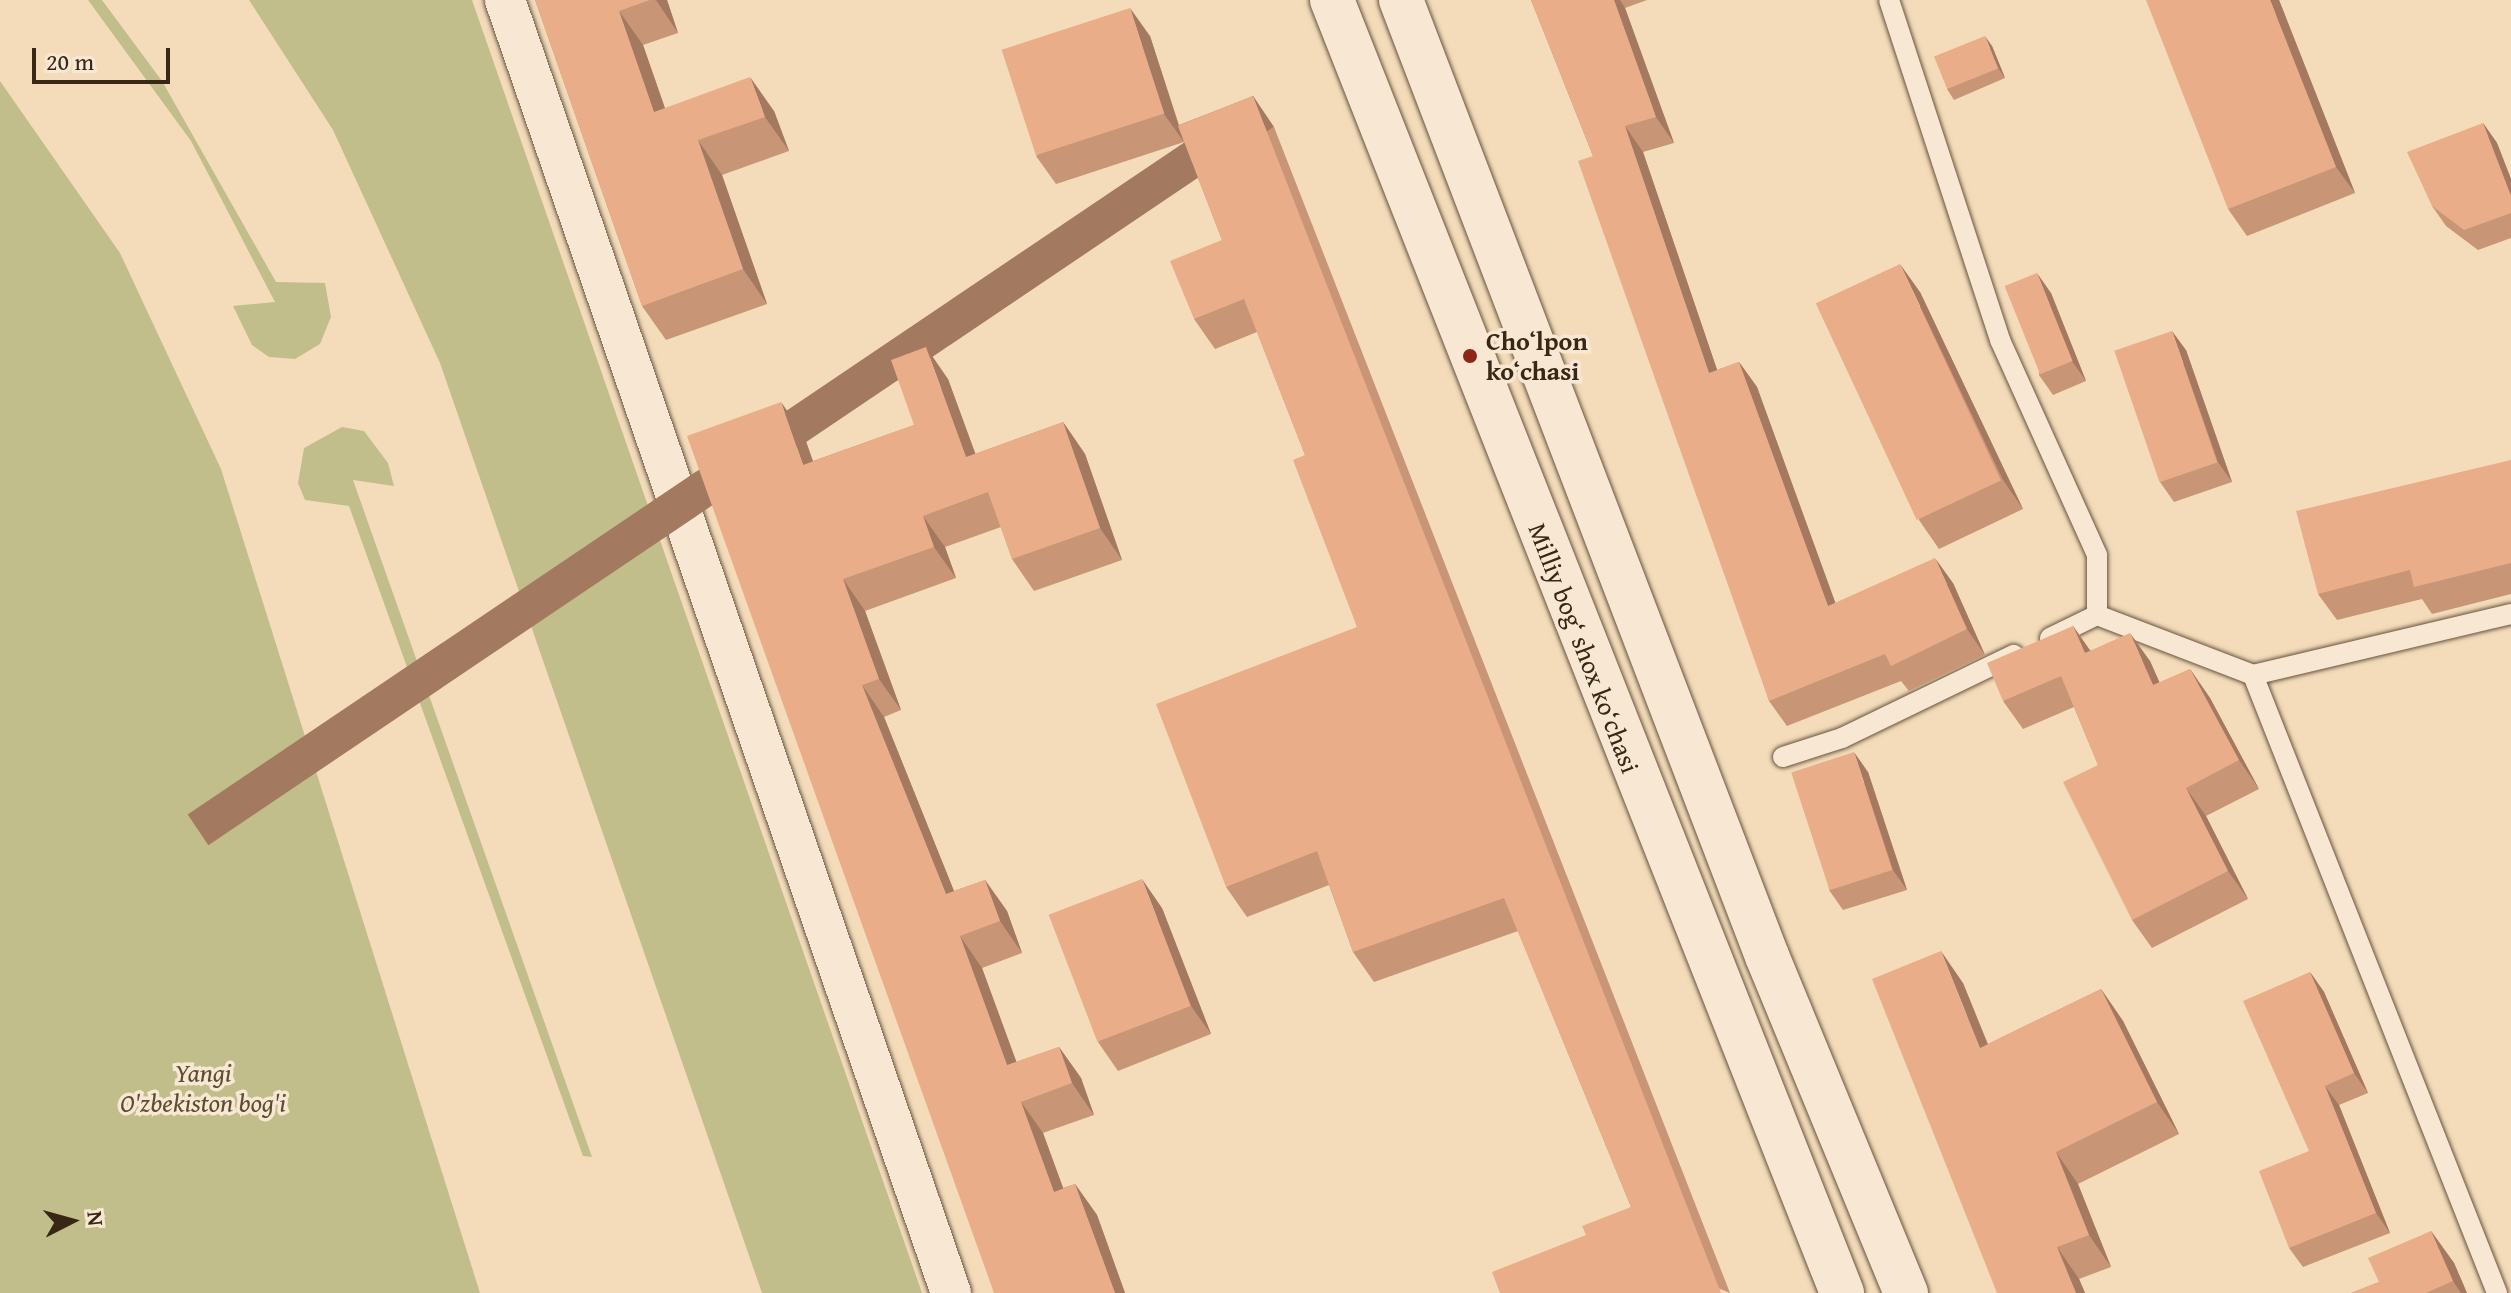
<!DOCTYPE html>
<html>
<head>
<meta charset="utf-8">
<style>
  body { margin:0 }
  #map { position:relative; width:2511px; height:1293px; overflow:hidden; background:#f4dcbb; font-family:"Gentium Book Plus",serif }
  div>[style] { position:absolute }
  .green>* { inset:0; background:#c2be8b }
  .roads { filter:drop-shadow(0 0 2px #68543e) drop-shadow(0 0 2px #68543e) }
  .service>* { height:20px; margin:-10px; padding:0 10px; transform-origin:10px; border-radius:10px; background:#f8e8d3 }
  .minor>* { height:40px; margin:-20px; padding:0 20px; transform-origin:20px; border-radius:20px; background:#f8e8d3 }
  .secondary>* { height:44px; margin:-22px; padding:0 22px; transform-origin:22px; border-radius:22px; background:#f8e8d3 }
  .wall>* { inset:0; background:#c89576 }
  .shaded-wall>* { inset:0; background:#a37960; transform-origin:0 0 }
  .building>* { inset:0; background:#e9ad89; transform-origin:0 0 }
  .dots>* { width:22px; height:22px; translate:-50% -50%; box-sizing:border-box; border:4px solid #f8e8d3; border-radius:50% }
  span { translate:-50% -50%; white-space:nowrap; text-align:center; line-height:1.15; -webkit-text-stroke:7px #f8e8d3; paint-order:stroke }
  .poi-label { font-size:26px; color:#392715; font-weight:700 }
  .left { translate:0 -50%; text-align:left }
  .street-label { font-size:26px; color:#392715 }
  .park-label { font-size:26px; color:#5b4d32; font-style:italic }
  .north { position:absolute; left:32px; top:1181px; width:80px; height:80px; -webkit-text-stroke:6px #f8e8d3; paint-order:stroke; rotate:84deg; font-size:22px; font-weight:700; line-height:32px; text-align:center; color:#392715 }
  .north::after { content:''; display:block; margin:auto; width:28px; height:36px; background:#392715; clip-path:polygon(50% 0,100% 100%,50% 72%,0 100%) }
  .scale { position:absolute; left:32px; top:48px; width:138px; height:36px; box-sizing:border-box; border:4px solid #392715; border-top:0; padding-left:10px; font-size:24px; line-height:28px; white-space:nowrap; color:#392715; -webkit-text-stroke:6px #f8e8d3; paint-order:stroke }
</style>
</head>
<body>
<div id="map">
  <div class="green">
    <i style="clip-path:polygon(88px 0,102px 0,162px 81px,276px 282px,325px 283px,331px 317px,320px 344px,295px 359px,269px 357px,252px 345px,233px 306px,275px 302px,191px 141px)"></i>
    <i style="clip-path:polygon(249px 0,472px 0,922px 1293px,762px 1293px,440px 363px,333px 130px)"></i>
    <i style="clip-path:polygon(0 81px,120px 253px,221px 469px,480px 1293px,0 1293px)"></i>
    <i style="clip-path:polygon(342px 427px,364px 431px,388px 463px,394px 486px,353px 480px,592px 1157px,583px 1156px,349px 506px,305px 500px,298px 483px,304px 448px)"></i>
  </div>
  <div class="roads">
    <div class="service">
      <i style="left:1889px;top:0;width:358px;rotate:71.9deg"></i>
      <i style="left:2000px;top:340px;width:236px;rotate:65.7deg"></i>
      <i style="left:2097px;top:555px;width:60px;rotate:90deg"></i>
      <i style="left:2097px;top:615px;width:167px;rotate:21deg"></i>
      <i style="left:2253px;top:675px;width:664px;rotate:68.45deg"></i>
      <i style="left:2050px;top:638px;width:52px;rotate:-26.1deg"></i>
      <i style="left:2253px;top:675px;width:265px;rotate:-13.3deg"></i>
      <i style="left:1783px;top:757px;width:62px;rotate:-17.9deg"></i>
      <i style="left:1842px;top:738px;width:191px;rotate:-25.8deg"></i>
    </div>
    <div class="minor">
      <i style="left:505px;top:0;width:1368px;rotate:70.97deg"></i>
    </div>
    <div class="secondary">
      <i style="left:1332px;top:0;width:1390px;rotate:68.47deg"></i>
      <i style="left:1401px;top:0;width:1024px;rotate:69.05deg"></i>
      <i style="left:1767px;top:956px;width:365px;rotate:67.6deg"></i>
    </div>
  </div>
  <div class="wall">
    <i style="clip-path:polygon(535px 0,667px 0,678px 33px,643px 45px,665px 108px,774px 111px,789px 151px,722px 175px,767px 304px,666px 340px,642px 306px)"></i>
    <i style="clip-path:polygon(1531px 0,1647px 0,1625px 8px,1674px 143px,1643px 152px,1717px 370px,1739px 362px,1757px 387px,1835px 603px,1953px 583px,1985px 655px,1909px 691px,1901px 681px,1787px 726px,1769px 701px,1593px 156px)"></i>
    <i style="clip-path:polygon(2279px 0,2355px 193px,2247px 236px,2228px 209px)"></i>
    <i style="clip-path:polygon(1150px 36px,1179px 125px,1253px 96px,1274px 127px,1730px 1293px,1586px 1235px,1631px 1207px,1518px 931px,1374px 982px,1353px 952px,1329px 885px,1247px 917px,1226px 887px,1357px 627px,1305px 455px,1257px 332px,1215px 349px,1194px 319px,1222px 240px,1184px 142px,1056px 184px,1036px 156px)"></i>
    <i style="clip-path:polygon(1992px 46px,2005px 78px,1954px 100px,1947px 89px)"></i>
    <i style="clip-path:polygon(2483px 123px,2497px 143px,2511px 179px,2511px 238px,2478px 250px,2446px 226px,2432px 206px)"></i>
    <i style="clip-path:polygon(1920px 292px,2023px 509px,1939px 549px,1919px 520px)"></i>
    <i style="clip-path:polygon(2051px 293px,2086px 381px,2053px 395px,2039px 375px)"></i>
    <i style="clip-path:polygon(2186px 350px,2232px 482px,2174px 502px,2160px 482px)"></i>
    <i style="clip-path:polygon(948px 379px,975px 454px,1063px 422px,1085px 454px,1122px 560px,1034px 591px,1012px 559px,1001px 527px,945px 547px,956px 578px,865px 611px,901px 710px,884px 717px,954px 891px,985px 880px,1007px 911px,1022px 953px,982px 968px,1016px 1062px,1059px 1047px,1081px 1078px,1094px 1115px,1043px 1133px,1063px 1188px,1075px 1184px,1097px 1215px,1125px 1293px,994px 1293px,803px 433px,813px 461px,914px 425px)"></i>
    <i style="clip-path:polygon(2511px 460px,2511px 594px,2432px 614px,2422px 599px,2337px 620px,2318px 594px)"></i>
    <i style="clip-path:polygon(2073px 626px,2090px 650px,2150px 661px,2160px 683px,2190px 669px,2210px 698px,2259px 789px,2206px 816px,2248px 899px,2152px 948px,2132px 920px,2098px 765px,2074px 707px,2023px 729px,2003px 701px)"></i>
    <i style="clip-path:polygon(1868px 772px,1907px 890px,1843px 910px,1829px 890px)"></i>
    <i style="clip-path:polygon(1162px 908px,1211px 1034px,1118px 1071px,1098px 1042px)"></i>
    <i style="clip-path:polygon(2310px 972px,2324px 992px,2368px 1093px,2339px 1105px,2390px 1233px,2303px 1267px,2289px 1248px,2309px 1151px)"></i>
    <i style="clip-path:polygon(1963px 983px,1988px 1044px,2101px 989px,2123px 1021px,2179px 1134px,2078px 1184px,2111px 1267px,2079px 1279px,2085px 1293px,1997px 1293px)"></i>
    <i style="clip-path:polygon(2431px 1231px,2454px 1263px,2467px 1293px,2351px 1293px,2379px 1282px)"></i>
  </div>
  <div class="shaded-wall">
    <i style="clip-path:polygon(656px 0,667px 0,678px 33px)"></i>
    <i style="clip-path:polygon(1614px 0,1620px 0,1625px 8px,1674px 143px,1656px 117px)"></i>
    <i style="clip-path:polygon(2270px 0,2279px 0,2355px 193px,2336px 167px)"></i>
    <i style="clip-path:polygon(1130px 8px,1150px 36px,1184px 142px,1164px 114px)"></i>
    <i style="clip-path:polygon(619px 11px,643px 45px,678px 146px,654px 112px)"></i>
    <i style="clip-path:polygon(1985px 36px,1992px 46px,2005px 78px,1998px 68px)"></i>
    <i style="clip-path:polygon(750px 77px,774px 111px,789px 151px,765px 117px)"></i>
    <i style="left:1253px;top:96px;width:37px;height:1285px;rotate:56deg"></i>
    <i style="clip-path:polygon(2483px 123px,2497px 143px,2511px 179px,2511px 196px)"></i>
    <i style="clip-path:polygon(1625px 126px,1643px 152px,1727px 399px,1709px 373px)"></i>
    <i style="clip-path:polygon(698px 140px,722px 175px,767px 304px,743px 269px)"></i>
    <i style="clip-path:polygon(1900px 264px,1920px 292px,2023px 509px,2003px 480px)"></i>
    <i style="clip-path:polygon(2037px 273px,2051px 293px,2086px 381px,2072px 361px)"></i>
    <i style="clip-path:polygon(2172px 331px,2186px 350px,2232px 482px,2218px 462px)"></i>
    <i style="clip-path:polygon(926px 347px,948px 379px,988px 488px,966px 457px)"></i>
    <i style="clip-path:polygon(1739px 362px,1757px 387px,1846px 632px,1828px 606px)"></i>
    <i style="clip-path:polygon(781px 402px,803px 433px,825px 496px,803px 465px)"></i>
    <i style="clip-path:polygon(1063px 422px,1085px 454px,1122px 560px,1100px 528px)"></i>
    <i style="clip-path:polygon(923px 516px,945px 547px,956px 578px,934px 547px)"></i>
    <i style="clip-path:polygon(1935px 558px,1953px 583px,1985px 655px,1967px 629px)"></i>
    <i style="clip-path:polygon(843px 579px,865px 611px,901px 710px,879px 679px)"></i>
    <i style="clip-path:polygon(2073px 626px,2093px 655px,2085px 653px)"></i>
    <i style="clip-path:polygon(2130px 633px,2150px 661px,2173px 714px,2153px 685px)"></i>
    <i style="clip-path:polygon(2190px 669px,2210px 698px,2259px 789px,2239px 760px)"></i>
    <i style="clip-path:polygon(862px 685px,884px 717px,968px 926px,946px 894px)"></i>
    <i style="clip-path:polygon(1854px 752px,1868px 772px,1907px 890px,1893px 870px)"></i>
    <i style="clip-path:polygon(2186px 788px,2206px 816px,2248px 899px,2228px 871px)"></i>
    <i style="clip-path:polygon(1142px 879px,1162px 908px,1211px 1034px,1191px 1006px)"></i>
    <i style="clip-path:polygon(985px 880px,1007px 911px,1022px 953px,1000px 921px)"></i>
    <i style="clip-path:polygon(960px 936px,982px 968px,1029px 1096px,1007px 1065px)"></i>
    <i style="clip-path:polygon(1941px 951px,1963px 983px,2002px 1080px,1980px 1048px)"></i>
    <i style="clip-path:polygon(2310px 972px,2324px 992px,2368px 1093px,2354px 1073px)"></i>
    <i style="clip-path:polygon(2101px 989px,2123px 1021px,2179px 1134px,2157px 1102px)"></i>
    <i style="clip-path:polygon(1059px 1047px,1081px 1078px,1094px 1115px,1072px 1083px)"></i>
    <i style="clip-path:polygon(2325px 1086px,2339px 1105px,2390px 1233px,2376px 1213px)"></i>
    <i style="clip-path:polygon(1021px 1102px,1043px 1133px,1076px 1223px,1054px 1192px)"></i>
    <i style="clip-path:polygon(2056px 1152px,2078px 1184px,2111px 1267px,2089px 1235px)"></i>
    <i style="clip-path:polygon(1075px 1184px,1097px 1215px,1125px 1293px,1115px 1293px)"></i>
    <i style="clip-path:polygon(2431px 1231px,2454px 1263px,2467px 1293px,2461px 1293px,2453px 1281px)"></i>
    <i style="clip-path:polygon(2057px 1247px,2079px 1279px,2085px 1293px,2076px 1293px)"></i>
  </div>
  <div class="building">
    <i style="clip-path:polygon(535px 0,650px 0,619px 11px,654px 112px,750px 77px,765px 117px,698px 140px,743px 269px,642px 306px)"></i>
    <i style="clip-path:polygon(1531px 0,1614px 0,1656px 117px,1625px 126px,1709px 373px,1739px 362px,1828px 606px,1935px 558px,1967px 629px,1891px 666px,1885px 654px,1769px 701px,1578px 161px,1593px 156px)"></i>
    <i style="clip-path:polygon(2146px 0,2270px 0,2336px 167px,2228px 209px)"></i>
    <i style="left:1130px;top:8px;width:111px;height:135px;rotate:72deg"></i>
    <i style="left:1985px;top:36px;width:35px;height:55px;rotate:68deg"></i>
    <i style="clip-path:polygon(1253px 96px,1721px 1293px,1500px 1293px,1492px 1272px,1586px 1235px,1582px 1226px,1631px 1207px,1504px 898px,1353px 952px,1317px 851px,1226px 887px,1156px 704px,1357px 627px,1293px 460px,1305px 455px,1244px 299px,1194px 319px,1170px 261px,1222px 240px,1178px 126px)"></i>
    <i style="clip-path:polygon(2483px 123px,2511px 196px,2511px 213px,2464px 230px,2432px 206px,2407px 152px)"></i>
    <i style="left:1900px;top:264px;width:239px;height:93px;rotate:65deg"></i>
    <i style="left:2037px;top:273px;width:95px;height:35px;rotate:68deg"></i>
    <i style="left:2172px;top:331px;width:139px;height:61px;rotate:71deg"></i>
    <i style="clip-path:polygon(926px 347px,966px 457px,1063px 422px,1100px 528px,1012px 559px,988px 492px,923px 516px,934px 547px,843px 579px,879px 679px,862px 685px,946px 894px,985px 880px,1000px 921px,960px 936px,1007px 1065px,1059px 1047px,1072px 1083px,1021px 1102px,1054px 1192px,1075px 1184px,1115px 1293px,994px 1293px,687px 436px,781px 402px,803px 465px,914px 425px,891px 360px)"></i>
    <i style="clip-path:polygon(2511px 460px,2511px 563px,2414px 587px,2410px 570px,2318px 594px,2296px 511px)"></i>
    <i style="clip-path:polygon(2073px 626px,2085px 653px,2130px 633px,2153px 685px,2190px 669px,2239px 760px,2186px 788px,2228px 871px,2132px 920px,2063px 782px,2098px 765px,2061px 676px,2003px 701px,1987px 663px)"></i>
    <i style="left:1854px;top:752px;width:124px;height:66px;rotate:72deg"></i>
    <i style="left:1142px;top:879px;width:136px;height:100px;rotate:69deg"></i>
    <i style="clip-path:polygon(1941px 951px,1980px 1048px,2101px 989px,2157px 1102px,2056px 1152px,2089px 1235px,2057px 1247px,2076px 1293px,1997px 1293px,1872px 979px)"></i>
    <i style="clip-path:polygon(2310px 972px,2354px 1073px,2325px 1086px,2376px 1213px,2289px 1248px,2259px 1171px,2309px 1151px,2243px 1001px)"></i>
    <i style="clip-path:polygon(2431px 1231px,2453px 1281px,2426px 1293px,2351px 1293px,2379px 1282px,2368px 1258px)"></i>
  </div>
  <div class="dots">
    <i style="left:1470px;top:356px;background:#8f2418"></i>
  </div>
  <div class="poi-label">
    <span class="left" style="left:1486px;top:356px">Choʻlpon<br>koʻchasi</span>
  </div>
  <div class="street-label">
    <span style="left:1584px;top:648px;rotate:69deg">Milliy bog‘ shox ko‘chasi</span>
  </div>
  <div class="park-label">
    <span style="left:203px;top:1088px">Yangi<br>O'zbekiston bog'i</span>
  </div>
  <div class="north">N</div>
  <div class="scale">20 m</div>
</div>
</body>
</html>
